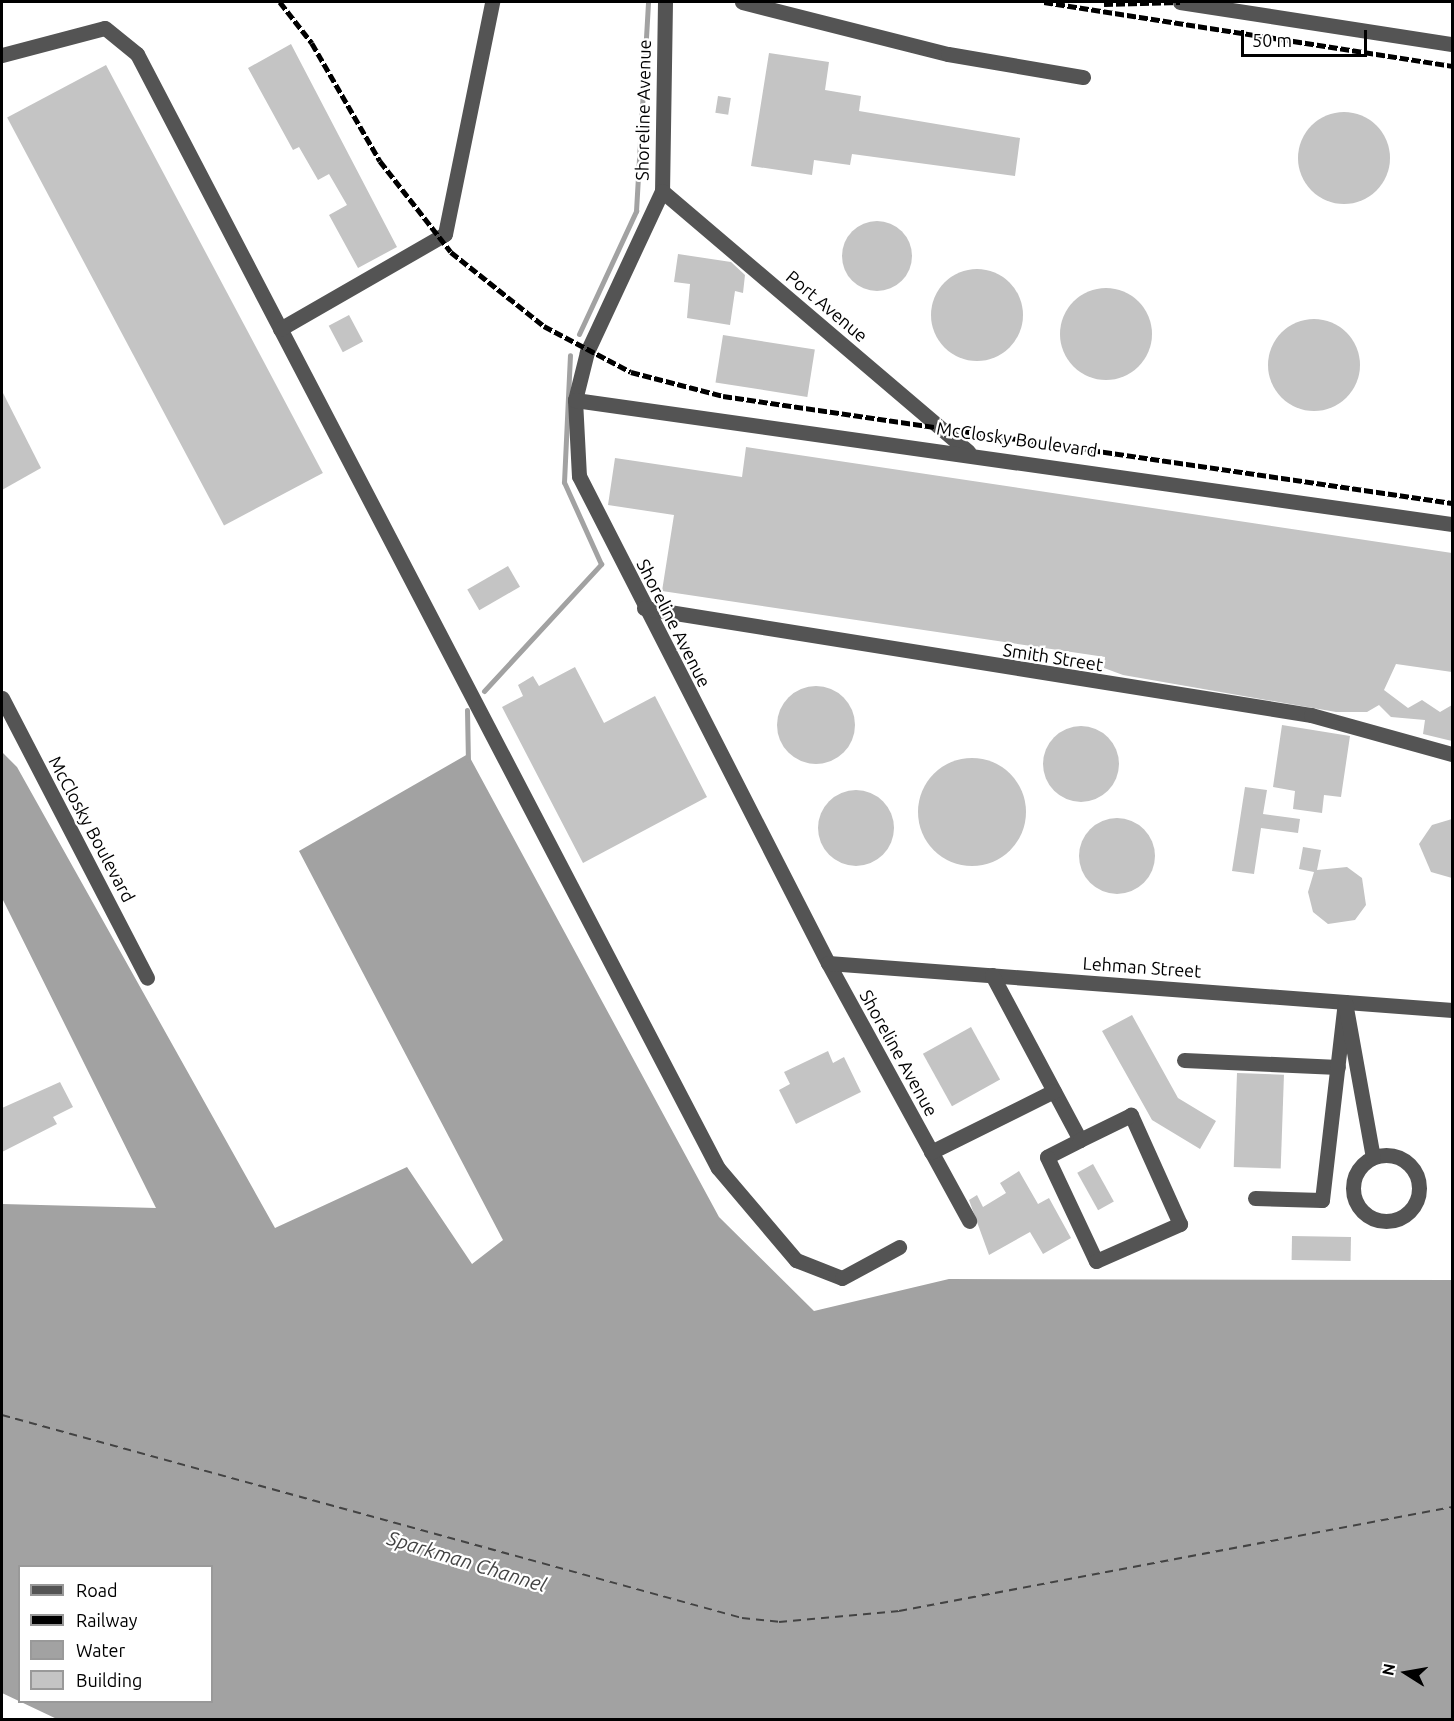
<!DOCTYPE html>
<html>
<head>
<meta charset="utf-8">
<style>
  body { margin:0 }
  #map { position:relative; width:1454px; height:1721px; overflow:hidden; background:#fff; font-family:Ubuntu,sans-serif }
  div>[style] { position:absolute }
  .water>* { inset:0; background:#a2a2a2 }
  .stream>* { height:5px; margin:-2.5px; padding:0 2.5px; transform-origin:2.5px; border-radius:2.5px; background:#a2a2a2 }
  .ferry>* { height:1.5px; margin-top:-0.75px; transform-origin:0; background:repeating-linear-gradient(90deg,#434343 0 8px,transparent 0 14px) }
  .building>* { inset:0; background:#c4c4c4; transform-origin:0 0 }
  .round { border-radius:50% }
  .minor>* { height:15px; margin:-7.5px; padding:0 7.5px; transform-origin:7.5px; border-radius:7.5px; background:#545454 }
  .minor>.ring { margin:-7.5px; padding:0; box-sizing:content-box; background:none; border:15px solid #545454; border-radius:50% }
  .rail>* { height:4.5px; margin-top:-2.25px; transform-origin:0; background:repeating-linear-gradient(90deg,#000 0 9px,transparent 0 12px) }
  span { translate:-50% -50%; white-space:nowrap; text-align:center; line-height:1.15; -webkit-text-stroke:4.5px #fff; paint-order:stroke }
  .street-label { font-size:18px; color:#000 }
  .water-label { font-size:20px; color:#434343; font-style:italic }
  .frame { position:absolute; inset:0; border:3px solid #000; pointer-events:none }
  .legend { position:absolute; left:18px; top:1565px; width:195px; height:138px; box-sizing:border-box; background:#fff; border:2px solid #999; margin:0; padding:8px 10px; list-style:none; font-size:18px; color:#000 }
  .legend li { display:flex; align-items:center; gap:12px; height:30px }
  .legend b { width:30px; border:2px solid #999 }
  .north { position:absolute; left:1376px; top:1643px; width:60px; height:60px; -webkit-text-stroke:4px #fff; paint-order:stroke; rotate:281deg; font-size:16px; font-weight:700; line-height:24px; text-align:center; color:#000 }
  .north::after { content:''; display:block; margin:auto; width:21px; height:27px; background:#000; clip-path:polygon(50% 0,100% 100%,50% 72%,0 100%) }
  .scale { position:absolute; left:1241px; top:30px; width:126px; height:27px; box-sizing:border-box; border:3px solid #000; border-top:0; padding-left:8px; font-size:18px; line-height:21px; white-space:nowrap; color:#000; -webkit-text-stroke:4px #fff; paint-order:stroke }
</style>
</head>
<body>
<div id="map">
  <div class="water">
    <i style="clip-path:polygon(evenodd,2px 752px,17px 767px,275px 1228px,407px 1167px,472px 1264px,503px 1240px,299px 851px,468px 754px,719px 1217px,814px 1311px,949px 1279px,1452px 1280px,1452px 1719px,59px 1720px,2px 1693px,2px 1204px,156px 1208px,2px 898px,2px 752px,20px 1566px,212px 1566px,212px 1702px,20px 1702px,20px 1566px)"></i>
  </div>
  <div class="stream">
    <i style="left:579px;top:334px;width:136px;rotate:-65.1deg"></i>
    <i style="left:636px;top:211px;width:209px;rotate:-86.7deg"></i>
    <i style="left:484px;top:691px;width:173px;rotate:-47.3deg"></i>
    <i style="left:601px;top:564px;width:90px;rotate:-114.3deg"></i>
    <i style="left:564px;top:482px;width:127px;rotate:-87.3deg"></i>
    <i style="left:467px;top:710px;width:50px;rotate:88.9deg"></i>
  </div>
  <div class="ferry">
    <i style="left:2px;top:1415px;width:767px;rotate:15.34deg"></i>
    <i style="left:742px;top:1618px;width:37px;rotate:6deg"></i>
    <i style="left:779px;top:1622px;width:121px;rotate:-5.2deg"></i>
    <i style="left:899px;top:1611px;width:563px;rotate:-10.65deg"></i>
  </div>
  <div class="building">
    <i style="clip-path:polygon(291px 44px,397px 247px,358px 268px,329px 215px,347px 205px,329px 174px,318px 180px,299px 147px,293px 150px,248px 68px)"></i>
    <i style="clip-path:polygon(769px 53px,829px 62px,825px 90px,861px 96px,859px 111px,1020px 138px,1015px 176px,852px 154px,850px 165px,814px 160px,812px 175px,751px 166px)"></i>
    <i style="left:106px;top:65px;width:462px;height:112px;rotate:62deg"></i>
    <i style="left:718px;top:96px;width:13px;height:17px;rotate:9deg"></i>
    <i class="round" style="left:1298px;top:112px;width:92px;height:92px"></i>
    <i class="round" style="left:842px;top:221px;width:70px;height:70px"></i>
    <i style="clip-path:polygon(678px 254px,731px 262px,745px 275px,743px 293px,735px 291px,730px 325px,687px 318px,690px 284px,674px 282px)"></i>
    <i class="round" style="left:931px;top:269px;width:92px;height:92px"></i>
    <i class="round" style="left:1060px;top:288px;width:92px;height:92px"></i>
    <i style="left:349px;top:315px;width:30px;height:23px;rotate:62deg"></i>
    <i class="round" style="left:1268px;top:319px;width:92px;height:92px"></i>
    <i style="left:723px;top:335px;width:93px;height:48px;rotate:9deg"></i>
    <i style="clip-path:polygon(2px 391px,41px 468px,2px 490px)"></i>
    <i style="clip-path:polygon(746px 447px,1452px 553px,1452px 672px,1396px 664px,1384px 690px,1408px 708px,1422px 700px,1440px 712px,1452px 705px,1452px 741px,1423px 734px,1425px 720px,1391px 717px,1379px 705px,1367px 712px,1336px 712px,1123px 675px,1104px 668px,1105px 657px,662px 591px,674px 515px,608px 505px,615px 458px,742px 477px)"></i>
    <i style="left:508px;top:566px;width:24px;height:47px;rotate:60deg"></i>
    <i style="clip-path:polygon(575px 667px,604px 723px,655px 696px,707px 797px,583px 863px,502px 707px,523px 696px,518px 685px,533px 676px,539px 686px)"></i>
    <i class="round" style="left:777px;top:686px;width:78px;height:78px"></i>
    <i style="clip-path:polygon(1282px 725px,1350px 736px,1341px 797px,1324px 795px,1322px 813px,1293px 809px,1295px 791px,1273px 787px)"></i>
    <i class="round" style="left:1043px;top:726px;width:76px;height:76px"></i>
    <i class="round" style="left:918px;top:758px;width:108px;height:108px"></i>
    <i style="clip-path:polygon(1245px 787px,1267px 790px,1263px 814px,1300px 819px,1298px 833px,1261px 828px,1254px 874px,1232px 871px)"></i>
    <i class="round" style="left:818px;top:790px;width:76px;height:76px"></i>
    <i class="round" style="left:1079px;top:818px;width:76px;height:76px"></i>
    <i style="clip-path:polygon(1452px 819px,1452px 878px,1431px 872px,1419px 844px,1432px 825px)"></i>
    <i style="clip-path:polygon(1303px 847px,1321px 850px,1317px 870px,1347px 867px,1362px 878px,1366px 905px,1355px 920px,1328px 924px,1313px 912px,1308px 892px,1314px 872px,1299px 869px)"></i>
    <i style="clip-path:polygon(1132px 1015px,1178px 1098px,1216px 1121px,1200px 1149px,1152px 1120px,1102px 1031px)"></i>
    <i style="left:971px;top:1027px;width:60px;height:55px;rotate:61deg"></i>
    <i style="clip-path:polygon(828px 1051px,833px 1063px,844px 1057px,861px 1092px,796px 1124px,779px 1090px,790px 1084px,784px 1072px)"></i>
    <i style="left:1237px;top:1073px;width:47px;height:94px;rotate:2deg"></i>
    <i style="clip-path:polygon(60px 1082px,73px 1107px,53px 1117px,57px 1124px,2px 1152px,2px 1108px)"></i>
    <i style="left:1093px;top:1164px;width:43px;height:18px;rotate:61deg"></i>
    <i style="clip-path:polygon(1019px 1171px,1038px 1204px,1049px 1198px,1071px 1238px,1043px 1254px,1030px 1232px,989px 1255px,969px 1200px,977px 1195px,983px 1207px,1006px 1193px,1000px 1183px)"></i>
    <i style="left:1292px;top:1236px;width:59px;height:24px;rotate:1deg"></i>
  </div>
  <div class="minor">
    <i style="left:665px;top:2px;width:189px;rotate:90.9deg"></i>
    <i style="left:662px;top:191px;width:178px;rotate:115deg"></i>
    <i style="left:587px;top:352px;width:49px;rotate:104deg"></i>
    <i style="left:575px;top:400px;width:76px;rotate:87deg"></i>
    <i style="left:579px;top:476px;width:547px;rotate:62.92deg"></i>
    <i style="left:828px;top:963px;width:294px;rotate:61.3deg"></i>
    <i style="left:742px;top:2px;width:212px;rotate:14.2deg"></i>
    <i style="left:948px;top:54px;width:137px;rotate:9.7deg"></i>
    <i style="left:1180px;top:2px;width:275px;rotate:8.8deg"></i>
    <i style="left:2px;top:55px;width:106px;rotate:-14.7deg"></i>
    <i style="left:105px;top:28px;width:41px;rotate:39.1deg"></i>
    <i style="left:137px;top:54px;width:1256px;rotate:62.46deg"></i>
    <i style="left:718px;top:1168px;width:121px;rotate:49.7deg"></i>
    <i style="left:796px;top:1260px;width:49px;rotate:21.4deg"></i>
    <i style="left:842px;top:1278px;width:65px;rotate:-28.5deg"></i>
    <i style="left:662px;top:191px;width:402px;rotate:40.4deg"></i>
    <i style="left:280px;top:329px;width:190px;rotate:-29.9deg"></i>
    <i style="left:445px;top:234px;width:237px;rotate:-78.5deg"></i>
    <i style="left:575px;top:400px;width:886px;rotate:8.05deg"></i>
    <i style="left:644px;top:608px;width:676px;rotate:9.11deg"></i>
    <i style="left:1311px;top:715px;width:146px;rotate:15.5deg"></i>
    <i style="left:2px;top:698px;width:315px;rotate:62.6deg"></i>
    <i style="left:828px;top:963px;width:626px;rotate:4.31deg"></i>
    <i style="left:992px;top:975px;width:187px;rotate:61.9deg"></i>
    <i style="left:1080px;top:1140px;width:37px;rotate:153deg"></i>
    <i style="left:1047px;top:1157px;width:115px;rotate:64.8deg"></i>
    <i style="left:1096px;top:1261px;width:92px;rotate:-23.8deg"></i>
    <i style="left:1180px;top:1224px;width:120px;rotate:-114.2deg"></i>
    <i style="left:1131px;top:1115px;width:57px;rotate:153.9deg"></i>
    <i style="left:1184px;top:1060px;width:154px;rotate:2.6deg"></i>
    <i style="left:931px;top:1152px;width:137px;rotate:-26.4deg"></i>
    <i class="ring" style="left:1353px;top:1155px;width:51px;height:51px"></i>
    <i style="left:1255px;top:1198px;width:67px;rotate:1.7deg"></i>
    <i style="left:1322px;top:1200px;width:199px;rotate:-83.4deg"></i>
    <i style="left:1345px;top:1002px;width:158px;rotate:79.8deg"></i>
  </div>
  <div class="rail">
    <i style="left:280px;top:2px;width:52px;rotate:52deg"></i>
    <i style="left:312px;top:43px;width:136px;rotate:60deg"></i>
    <i style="left:380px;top:161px;width:115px;rotate:52deg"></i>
    <i style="left:451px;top:252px;width:119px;rotate:38.5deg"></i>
    <i style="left:544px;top:326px;width:98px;rotate:27.9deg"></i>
    <i style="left:631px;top:372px;width:95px;rotate:14.6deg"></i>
    <i style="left:723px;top:396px;width:737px;rotate:8.35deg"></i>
    <i style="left:1044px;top:2px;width:413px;rotate:8.9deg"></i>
    <i style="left:1104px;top:4px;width:76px;rotate:-1.5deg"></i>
  </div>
  <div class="street-label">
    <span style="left:643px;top:110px;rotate:-89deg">Shoreline Avenue</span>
    <span style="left:827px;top:306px;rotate:40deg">Port Avenue</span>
    <span style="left:1017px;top:439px;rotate:8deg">McClosky Boulevard</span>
    <span style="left:674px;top:623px;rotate:63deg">Shoreline Avenue</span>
    <span style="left:1053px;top:657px;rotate:9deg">Smith Street</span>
    <span style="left:92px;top:829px;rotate:62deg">McClosky Boulevard</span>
    <span style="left:1142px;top:967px;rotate:4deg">Lehman Street</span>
    <span style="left:899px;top:1053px;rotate:61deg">Shoreline Avenue</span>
  </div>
  <div class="water-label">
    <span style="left:467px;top:1561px;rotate:17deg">Sparkman Channel</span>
  </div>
  <div class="frame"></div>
  <ul class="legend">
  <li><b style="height:8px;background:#545454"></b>Road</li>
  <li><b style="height:8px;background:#000"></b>Railway</li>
  <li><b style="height:16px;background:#a2a2a2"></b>Water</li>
  <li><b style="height:16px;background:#c4c4c4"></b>Building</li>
  </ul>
  <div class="north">N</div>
  <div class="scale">50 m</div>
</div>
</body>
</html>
